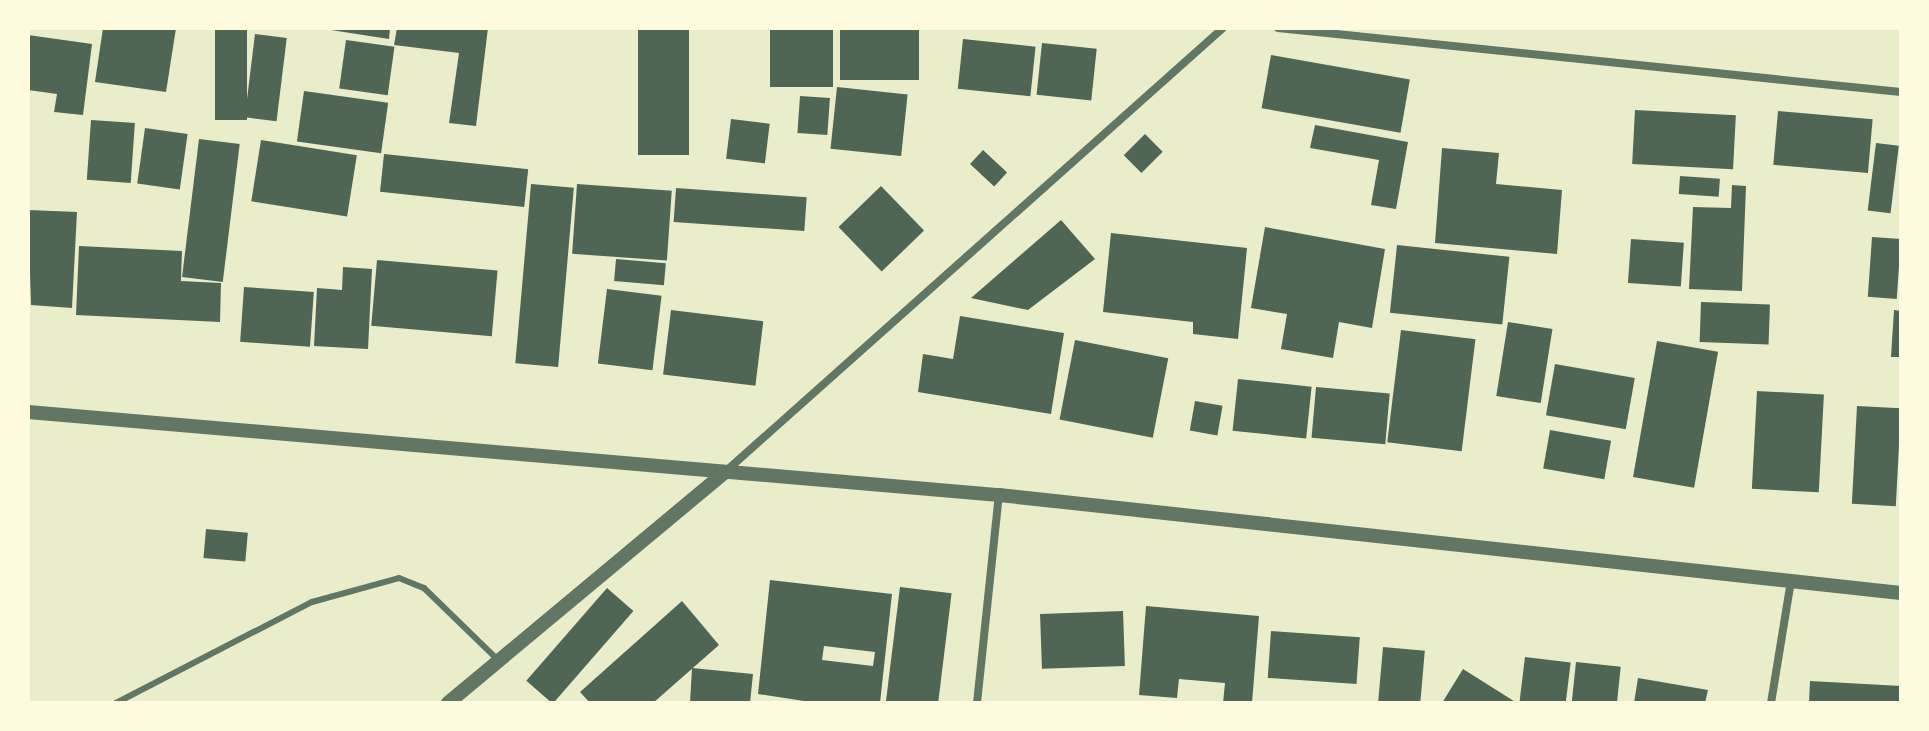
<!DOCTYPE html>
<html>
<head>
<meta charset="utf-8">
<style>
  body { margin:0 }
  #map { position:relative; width:1929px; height:731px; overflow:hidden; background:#e9edc9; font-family:"Sofia Sans Condensed",sans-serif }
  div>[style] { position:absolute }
  .building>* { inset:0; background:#4f6655; transform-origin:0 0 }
  .service>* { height:6px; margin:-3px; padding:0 3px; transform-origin:3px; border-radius:3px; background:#617663 }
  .minor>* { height:8px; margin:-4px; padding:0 4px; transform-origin:4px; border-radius:4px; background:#617663 }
  .tertiary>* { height:14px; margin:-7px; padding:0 7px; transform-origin:7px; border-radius:7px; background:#617663 }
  span { translate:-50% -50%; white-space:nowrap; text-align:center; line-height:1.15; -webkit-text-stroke:7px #fefae0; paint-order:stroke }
  .frame { position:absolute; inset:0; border:30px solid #fefae0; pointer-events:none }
</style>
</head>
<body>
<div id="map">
  <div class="building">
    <i style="clip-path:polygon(103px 28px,176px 28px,166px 92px,95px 82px)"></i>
    <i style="left:215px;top:28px;width:32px;height:92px"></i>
    <i style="clip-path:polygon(318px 28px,390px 28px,389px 39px)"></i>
    <i style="clip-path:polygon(397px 28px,488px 28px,476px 126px,449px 123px,459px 53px,394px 45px)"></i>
    <i style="left:638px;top:28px;width:51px;height:127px"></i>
    <i style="left:770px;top:28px;width:63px;height:59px"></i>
    <i style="left:840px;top:28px;width:79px;height:52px"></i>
    <i style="left:255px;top:34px;width:32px;height:84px;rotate:7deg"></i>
    <i style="clip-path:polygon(28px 35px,92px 44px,83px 115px,54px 112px,57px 94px,28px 90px)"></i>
    <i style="left:963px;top:39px;width:73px;height:50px;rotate:6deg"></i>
    <i style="left:346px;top:40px;width:49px;height:49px;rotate:8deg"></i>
    <i style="left:1042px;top:43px;width:55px;height:52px;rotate:6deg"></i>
    <i style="left:1271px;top:55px;width:141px;height:54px;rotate:10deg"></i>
    <i style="left:837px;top:87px;width:71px;height:62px;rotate:6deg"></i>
    <i style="left:304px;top:91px;width:85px;height:51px;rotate:8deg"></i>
    <i style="left:800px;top:96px;width:30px;height:37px;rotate:4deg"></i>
    <i style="left:1635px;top:110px;width:101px;height:54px;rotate:3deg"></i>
    <i style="left:1778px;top:111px;width:95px;height:54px;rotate:5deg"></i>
    <i style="left:731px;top:119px;width:39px;height:40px;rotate:7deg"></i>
    <i style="left:91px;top:120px;width:44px;height:60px;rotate:4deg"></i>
    <i style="clip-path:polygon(1315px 125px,1408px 142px,1396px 209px,1371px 205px,1379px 160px,1310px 148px)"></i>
    <i style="left:145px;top:128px;width:43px;height:56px;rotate:8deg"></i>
    <i style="left:1145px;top:134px;width:25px;height:30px;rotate:45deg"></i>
    <i style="left:199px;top:139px;width:41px;height:139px;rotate:7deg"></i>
    <i style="left:261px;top:140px;width:97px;height:62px;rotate:9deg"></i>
    <i style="left:1876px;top:143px;width:23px;height:68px;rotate:7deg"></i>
    <i style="clip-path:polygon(1442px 148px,1499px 153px,1496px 184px,1562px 190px,1557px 254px,1435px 243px)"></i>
    <i style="left:983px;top:150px;width:33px;height:19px;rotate:43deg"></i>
    <i style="left:384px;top:154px;width:145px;height:38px;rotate:6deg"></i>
    <i style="left:1680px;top:176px;width:40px;height:18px;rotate:4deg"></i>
    <i style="left:531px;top:184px;width:43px;height:180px;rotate:5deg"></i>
    <i style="left:577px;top:184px;width:95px;height:70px;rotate:4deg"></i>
    <i style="clip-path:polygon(1732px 185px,1746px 186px,1742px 291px,1689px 289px,1693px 207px,1731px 208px)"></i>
    <i style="left:881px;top:186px;width:62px;height:59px;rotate:46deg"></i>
    <i style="left:676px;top:188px;width:131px;height:34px;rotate:4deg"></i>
    <i style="clip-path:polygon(28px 210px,77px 212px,72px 308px,31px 305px)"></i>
    <i style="clip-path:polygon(1061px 220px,1095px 259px,1028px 310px,971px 298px)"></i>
    <i style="clip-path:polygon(1265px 227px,1385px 249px,1372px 328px,1339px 322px,1333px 358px,1281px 349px,1287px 314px,1251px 308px)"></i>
    <i style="clip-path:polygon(1111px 233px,1247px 248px,1238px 339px,1193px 334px,1193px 322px,1103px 312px)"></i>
    <i style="left:1872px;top:237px;width:29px;height:60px;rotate:4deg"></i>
    <i style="left:1631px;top:239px;width:53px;height:44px;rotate:4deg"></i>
    <i style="left:1397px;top:245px;width:113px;height:68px;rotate:6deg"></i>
    <i style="clip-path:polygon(79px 246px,182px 251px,181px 281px,221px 283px,220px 322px,76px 315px)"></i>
    <i style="left:616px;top:259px;width:50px;height:22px;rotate:5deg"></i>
    <i style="left:377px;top:260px;width:121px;height:66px;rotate:5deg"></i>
    <i style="clip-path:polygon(343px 267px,372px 269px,368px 349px,314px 346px,317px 288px,342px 290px)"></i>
    <i style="left:244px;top:287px;width:70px;height:55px;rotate:4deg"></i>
    <i style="left:607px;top:289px;width:55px;height:75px;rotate:7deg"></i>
    <i style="left:1701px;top:302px;width:69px;height:40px;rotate:2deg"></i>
    <i style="left:671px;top:310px;width:93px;height:65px;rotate:7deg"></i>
    <i style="clip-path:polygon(1894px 310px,1901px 311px,1901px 357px,1891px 357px)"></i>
    <i style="clip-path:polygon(960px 316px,1064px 333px,1051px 414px,918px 392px,923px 354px,953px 359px)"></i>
    <i style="left:1508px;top:322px;width:45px;height:75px;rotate:9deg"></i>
    <i style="left:1401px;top:330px;width:75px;height:113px;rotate:7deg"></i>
    <i style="left:1075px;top:340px;width:95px;height:81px;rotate:11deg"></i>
    <i style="left:1657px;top:341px;width:62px;height:138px;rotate:10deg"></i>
    <i style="left:1555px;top:364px;width:81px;height:52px;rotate:10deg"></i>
    <i style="left:1238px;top:379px;width:74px;height:52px;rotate:6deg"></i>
    <i style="left:1316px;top:387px;width:74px;height:51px;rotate:5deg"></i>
    <i style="left:1757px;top:391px;width:67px;height:98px;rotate:3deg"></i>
    <i style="left:1195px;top:401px;width:28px;height:30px;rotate:10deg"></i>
    <i style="left:1857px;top:406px;width:44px;height:98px;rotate:3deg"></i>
    <i style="left:1550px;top:430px;width:62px;height:39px;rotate:10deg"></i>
    <i style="left:206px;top:529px;width:42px;height:29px;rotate:5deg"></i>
    <i style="clip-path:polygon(evenodd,770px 580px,892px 594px,880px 703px,817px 703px,758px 694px,770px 580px,824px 646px,875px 652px,873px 666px,822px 660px,824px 646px)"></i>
    <i style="left:900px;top:587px;width:52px;height:117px;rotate:7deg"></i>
    <i style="left:607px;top:588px;width:35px;height:123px;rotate:41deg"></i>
    <i style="clip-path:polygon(682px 601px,719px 645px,653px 703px,590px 703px,580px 692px)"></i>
    <i style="clip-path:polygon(1146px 606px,1259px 616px,1252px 703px,1223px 703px,1225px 683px,1179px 679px,1177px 698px,1139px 695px)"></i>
    <i style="left:1123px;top:611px;width:55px;height:83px;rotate:88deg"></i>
    <i style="left:1271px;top:631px;width:89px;height:47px;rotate:4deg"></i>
    <i style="left:1383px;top:647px;width:42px;height:56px;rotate:5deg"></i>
    <i style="left:1525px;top:657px;width:46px;height:46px;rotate:7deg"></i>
    <i style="left:1576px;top:662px;width:45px;height:41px;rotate:6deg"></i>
    <i style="clip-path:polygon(692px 668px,753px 674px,750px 703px,690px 703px)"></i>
    <i style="clip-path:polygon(1463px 669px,1517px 703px,1442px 703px)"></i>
    <i style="clip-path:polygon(1638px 678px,1708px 690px,1705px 703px,1634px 703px)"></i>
    <i style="clip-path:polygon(1810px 681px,1901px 686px,1901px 703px,1809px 703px)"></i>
  </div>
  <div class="service">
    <i style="left:116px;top:703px;width:220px;rotate:-27.3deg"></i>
    <i style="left:312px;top:602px;width:90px;rotate:-15.4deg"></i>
    <i style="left:399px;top:578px;width:27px;rotate:22deg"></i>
    <i style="left:424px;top:588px;width:102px;rotate:44.2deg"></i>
  </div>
  <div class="minor">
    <i style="left:1278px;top:28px;width:626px;rotate:5.87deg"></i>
    <i style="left:725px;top:472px;width:667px;rotate:-41.72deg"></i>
    <i style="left:977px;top:703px;width:209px;rotate:-84deg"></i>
    <i style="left:1771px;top:703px;width:124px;rotate:-80.7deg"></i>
  </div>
  <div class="tertiary">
    <i style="left:28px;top:412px;width:975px;rotate:4.89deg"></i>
    <i style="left:999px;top:495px;width:907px;rotate:6.2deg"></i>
    <i style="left:448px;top:703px;width:361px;rotate:-39.8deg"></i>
  </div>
  <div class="frame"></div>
</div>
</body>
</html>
